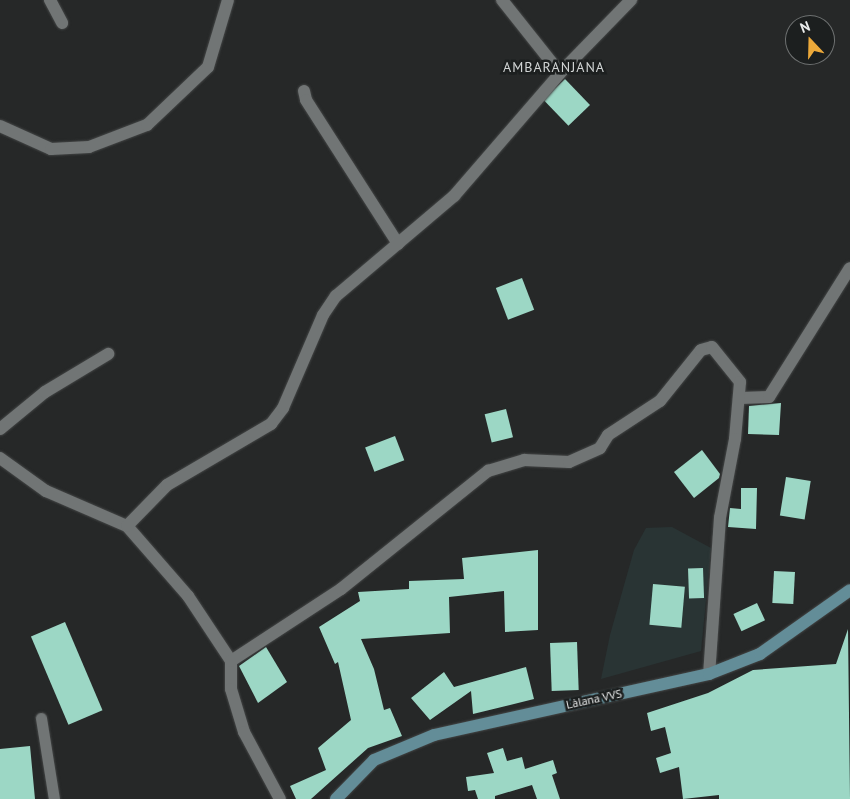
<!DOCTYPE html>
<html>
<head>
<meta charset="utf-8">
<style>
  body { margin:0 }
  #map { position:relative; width:850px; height:799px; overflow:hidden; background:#262828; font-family:"PT Sans",sans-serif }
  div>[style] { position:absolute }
  .built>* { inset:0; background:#293434 }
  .building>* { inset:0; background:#9cd7c5; transform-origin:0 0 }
  .roads { filter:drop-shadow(0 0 1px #444646) drop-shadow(0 0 1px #444646) }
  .service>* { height:11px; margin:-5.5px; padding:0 5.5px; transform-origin:5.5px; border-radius:5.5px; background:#717575 }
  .minor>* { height:12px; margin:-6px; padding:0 6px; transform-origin:6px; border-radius:6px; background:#717575 }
  .secondary>* { height:12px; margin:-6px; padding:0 6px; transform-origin:6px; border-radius:6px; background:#638d98 }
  span { translate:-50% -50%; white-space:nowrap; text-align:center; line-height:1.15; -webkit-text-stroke:5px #1c1f1f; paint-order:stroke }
  .street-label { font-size:12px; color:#eaecec }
  .neighbourhood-label { font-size:14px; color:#d2d5d5; letter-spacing:1px }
  .north { position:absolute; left:785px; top:15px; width:50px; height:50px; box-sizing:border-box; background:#1c1f1f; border:1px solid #6e7171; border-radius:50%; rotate:339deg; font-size:14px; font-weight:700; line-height:20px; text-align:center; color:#eaecec }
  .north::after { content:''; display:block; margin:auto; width:18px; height:22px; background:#eca93a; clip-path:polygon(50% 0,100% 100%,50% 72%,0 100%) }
</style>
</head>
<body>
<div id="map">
  <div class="built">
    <i style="clip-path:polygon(672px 527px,711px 548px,701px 651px,601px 679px,610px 635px,634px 550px,646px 528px)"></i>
  </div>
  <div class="building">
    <i style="left:565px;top:79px;width:36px;height:30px;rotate:46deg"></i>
    <i style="left:522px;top:278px;width:34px;height:28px;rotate:69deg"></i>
    <i style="clip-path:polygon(781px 403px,779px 435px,748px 434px,749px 406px)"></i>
    <i style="left:506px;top:409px;width:29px;height:22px;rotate:76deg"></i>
    <i style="left:395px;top:436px;width:26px;height:32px;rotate:69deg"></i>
    <i style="clip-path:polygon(702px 450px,720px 474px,719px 478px,694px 498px,674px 472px)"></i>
    <i style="left:786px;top:477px;width:25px;height:39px;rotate:9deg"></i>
    <i style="clip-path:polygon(741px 488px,757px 488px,756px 529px,728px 527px,730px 508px,741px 509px)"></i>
    <i style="clip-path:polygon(538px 550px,538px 630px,505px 632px,504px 591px,449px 597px,450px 633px,361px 639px,374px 669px,384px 710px,390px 708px,402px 736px,368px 748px,311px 799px,296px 799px,290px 786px,326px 770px,318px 748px,351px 720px,338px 662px,335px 664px,319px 627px,360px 601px,358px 592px,409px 589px,409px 581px,464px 579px,462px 558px)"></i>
    <i style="left:703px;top:568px;width:30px;height:15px;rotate:88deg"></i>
    <i style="left:774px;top:571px;width:21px;height:32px;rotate:3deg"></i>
    <i style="left:653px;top:584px;width:32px;height:41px;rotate:5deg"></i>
    <i style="left:757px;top:603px;width:19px;height:26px;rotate:65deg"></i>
    <i style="left:65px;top:622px;width:96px;height:37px;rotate:67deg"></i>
    <i style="clip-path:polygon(848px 629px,850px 799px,719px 799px,719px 795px,683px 799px,679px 767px,660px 773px,656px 758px,671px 753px,665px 727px,651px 731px,647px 713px,708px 693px,753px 670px,836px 664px)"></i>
    <i style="left:577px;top:642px;width:48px;height:27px;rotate:88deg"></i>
    <i style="clip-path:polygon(266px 647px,287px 682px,258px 703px,239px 666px)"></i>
    <i style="clip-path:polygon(526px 667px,534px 699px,473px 714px,471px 691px,430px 720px,411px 698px,444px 672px,454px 687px)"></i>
    <i style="clip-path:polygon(30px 746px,35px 799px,0 799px,0 749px)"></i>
    <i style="clip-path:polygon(503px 748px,507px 761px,522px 757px,525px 769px,553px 760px,557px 773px,552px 775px,560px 799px,537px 799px,532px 785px,495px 796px,495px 799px,478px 799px,475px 790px,468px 791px,466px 777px,494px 773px,487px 753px)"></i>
  </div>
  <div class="roads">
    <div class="service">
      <i style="left:41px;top:718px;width:82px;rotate:80.9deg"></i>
    </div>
    <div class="minor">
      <i style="left:50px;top:0;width:26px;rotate:62deg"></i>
      <i style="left:502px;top:0;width:93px;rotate:51.5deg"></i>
      <i style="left:304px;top:91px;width:9px;rotate:77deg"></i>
      <i style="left:306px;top:100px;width:171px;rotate:57.4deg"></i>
      <i style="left:0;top:126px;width:56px;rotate:24.3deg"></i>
      <i style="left:51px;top:149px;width:38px;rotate:-3deg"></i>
      <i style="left:89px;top:147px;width:62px;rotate:-20.8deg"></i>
      <i style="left:147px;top:125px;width:84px;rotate:-43.6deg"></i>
      <i style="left:208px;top:67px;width:70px;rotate:-73.4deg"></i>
      <i style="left:740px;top:398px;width:29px;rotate:-2deg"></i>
      <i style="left:769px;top:397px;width:152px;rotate:-57.9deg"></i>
      <i style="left:0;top:429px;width:58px;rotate:-39.4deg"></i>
      <i style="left:45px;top:392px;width:74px;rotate:-31.1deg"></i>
      <i style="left:0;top:458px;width:57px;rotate:35.7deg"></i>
      <i style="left:46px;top:491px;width:88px;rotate:23.4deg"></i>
      <i style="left:127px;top:526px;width:93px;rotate:48.9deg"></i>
      <i style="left:188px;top:596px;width:78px;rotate:56.5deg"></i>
      <i style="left:231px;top:661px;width:28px;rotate:90deg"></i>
      <i style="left:231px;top:689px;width:45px;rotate:73.2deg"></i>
      <i style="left:244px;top:732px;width:76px;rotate:61.8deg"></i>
      <i style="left:127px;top:526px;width:57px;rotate:-45.7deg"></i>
      <i style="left:167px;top:485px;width:121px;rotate:-30.4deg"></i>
      <i style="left:271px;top:424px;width:20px;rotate:-53deg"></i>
      <i style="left:283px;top:408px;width:101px;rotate:-66.7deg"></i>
      <i style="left:323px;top:315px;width:23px;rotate:-56deg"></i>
      <i style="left:336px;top:296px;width:155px;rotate:-40.3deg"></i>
      <i style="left:454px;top:196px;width:162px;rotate:-49.2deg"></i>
      <i style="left:560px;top:73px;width:102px;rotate:-45.8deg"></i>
      <i style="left:231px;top:661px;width:131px;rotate:-33.2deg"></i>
      <i style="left:341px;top:589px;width:189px;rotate:-38.8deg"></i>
      <i style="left:488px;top:471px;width:38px;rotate:-17deg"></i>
      <i style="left:524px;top:460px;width:45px;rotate:2.5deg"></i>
      <i style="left:569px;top:462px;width:34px;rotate:-24deg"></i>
      <i style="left:600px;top:448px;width:15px;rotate:-58deg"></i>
      <i style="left:608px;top:435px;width:62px;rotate:-33.2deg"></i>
      <i style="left:660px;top:401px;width:65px;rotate:-51.2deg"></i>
      <i style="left:701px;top:350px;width:11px;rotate:-15deg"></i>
      <i style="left:712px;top:347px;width:45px;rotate:51.3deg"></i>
      <i style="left:740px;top:382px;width:57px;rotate:95deg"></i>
      <i style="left:735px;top:439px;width:80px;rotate:100.8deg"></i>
      <i style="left:720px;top:518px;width:156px;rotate:94deg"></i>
    </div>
    <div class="secondary">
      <i style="left:336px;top:799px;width:54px;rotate:-45.7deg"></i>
      <i style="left:374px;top:760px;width:65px;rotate:-22.6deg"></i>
      <i style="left:434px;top:735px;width:282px;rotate:-12.5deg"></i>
      <i style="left:709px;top:674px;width:55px;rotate:-21.4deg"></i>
      <i style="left:760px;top:654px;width:110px;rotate:-35.4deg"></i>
    </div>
  </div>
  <div class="street-label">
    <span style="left:594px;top:699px;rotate:-12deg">Làlana VVS</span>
  </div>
  <div class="neighbourhood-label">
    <span style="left:554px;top:67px">AMBARANJANA</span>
  </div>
  <div class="north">N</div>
</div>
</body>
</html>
